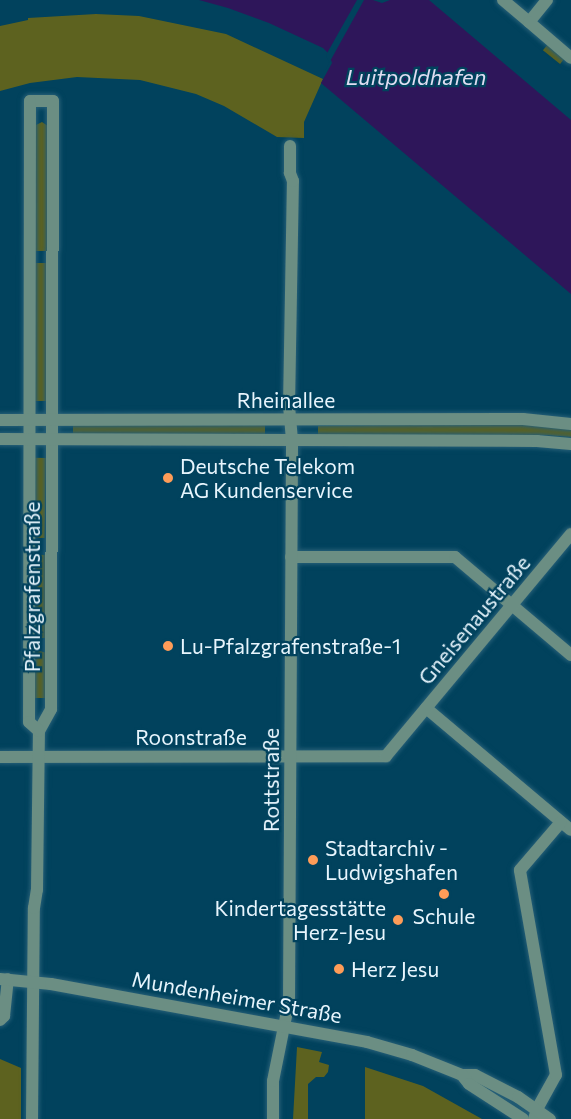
<!DOCTYPE html>
<html>
<head>
<meta charset="utf-8">
<style>
  body { margin:0 }
  #map { position:relative; width:571px; height:1119px; overflow:hidden; background:#01425d; font-family:Commissioner,sans-serif }
  div>[style] { position:absolute }
  .green>* { inset:0; background:#5d621f; transform-origin:0 0 }
  .water>* { inset:0; background:#2e165a }
  .pier>* { inset:0; background:#01425d }
  .roads { filter:drop-shadow(0 0 2px #265f77) drop-shadow(0 0 2px #265f77) }
  .minor>* { height:12px; margin:-6px; padding:0 6px; transform-origin:6px; border-radius:6px; background:#6b8e83 }
  .tertiary>* { height:12px; margin:-6px; padding:0 6px; transform-origin:6px; border-radius:6px; background:#6b8e83 }
  .dots>* { width:16px; height:16px; translate:-50% -50%; box-sizing:border-box; border:3px solid #01425d; border-radius:50% }
  span { translate:-50% -50%; white-space:nowrap; text-align:center; line-height:1.15; -webkit-text-stroke:4.5px #01425d; paint-order:stroke }
  .street-label { font-size:21px; color:#e7f5fd }
  .poi-label { font-size:21px; color:#e7f5fd }
  .left { translate:0 -50%; text-align:left }
  .right { translate:-100% -50%; text-align:right }
  .water-label { font-size:22px; color:#e0ddf2; font-style:italic }
</style>
</head>
<body>
<div id="map">
  <div class="green">
    <i style="clip-path:polygon(96px 14px,139px 16px,226px 34px,323px 79px,304px 122px,304px 138px,277px 137px,224px 106px,196px 94px,140px 80px,77px 77px,30px 83px,0 91px,0 26px,28px 20px,28px 18px)"></i>
    <i style="left:548px;top:44px;width:22px;height:8px;rotate:39deg"></i>
    <i style="clip-path:polygon(42px 122px,48px 126px,48px 251px,35px 251px,36px 125px)"></i>
    <i style="left:35px;top:263px;width:13px;height:138px"></i>
    <i style="clip-path:polygon(521px 423px,571px 428px,571px 437px,544px 435px,318px 436px,318px 426px)"></i>
    <i style="left:265px;top:424px;width:11px;height:192px;rotate:90deg"></i>
    <i style="left:46px;top:458px;width:80px;height:11px;rotate:91deg"></i>
    <i style="left:47px;top:555px;width:83px;height:13px;rotate:91deg"></i>
    <i style="clip-path:polygon(34px 650px,48px 653px,47px 698px,35px 698px)"></i>
    <i style="clip-path:polygon(297px 1047px,322px 1052px,319px 1062px,329px 1065px,328px 1072px,324px 1077px,316px 1077px,308px 1084px,308px 1119px,293px 1119px)"></i>
    <i style="clip-path:polygon(0 1059px,21px 1068px,21px 1119px,0 1119px)"></i>
    <i style="clip-path:polygon(365px 1067px,423px 1086px,482px 1119px,365px 1119px)"></i>
  </div>
  <div class="water">
    <i style="clip-path:polygon(199px 0,373px 0,382px 3px,390px 0,429px 0,571px 120px,571px 294px,321px 83px,332px 63px,329px 54px,323px 48px,269px 23px,228px 8px)"></i>
  </div>
  <div class="pier">
    <i style="clip-path:polygon(357px 0,364px 0,323px 74px,329px 63px,326px 55px)"></i>
  </div>
  <div class="roads">
    <div class="minor">
      <i style="left:503px;top:0;width:34px;rotate:40deg"></i>
      <i style="left:547px;top:0;width:28px;rotate:129deg"></i>
      <i style="left:529px;top:22px;width:55px;rotate:40.6deg"></i>
      <i style="left:291px;top:557px;width:164px"></i>
      <i style="left:455px;top:557px;width:152px;rotate:40.2deg"></i>
      <i style="left:426px;top:708px;width:189px;rotate:40.1deg"></i>
      <i style="left:0;top:757px;width:386px;rotate:-0.1deg"></i>
      <i style="left:386px;top:756px;width:289px;rotate:-50.2deg"></i>
      <i style="left:0;top:1020px;width:6px;rotate:-45deg"></i>
      <i style="left:4px;top:1016px;width:37px;rotate:-84deg"></i>
      <i style="left:32px;top:1119px;width:211px;rotate:-89.5deg"></i>
      <i style="left:34px;top:908px;width:18px;rotate:-81deg"></i>
      <i style="left:37px;top:890px;width:159px;rotate:-89.3deg"></i>
      <i style="left:39px;top:731px;width:25px;rotate:-61deg"></i>
      <i style="left:51px;top:709px;width:608px;rotate:-89.81deg"></i>
      <i style="left:53px;top:101px;width:23px;rotate:180deg"></i>
      <i style="left:30px;top:101px;width:621px;rotate:90.09deg"></i>
      <i style="left:29px;top:722px;width:13px;rotate:42deg"></i>
      <i style="left:273px;top:1119px;width:38px;rotate:-90deg"></i>
      <i style="left:273px;top:1081px;width:81px;rotate:-78.6deg"></i>
      <i style="left:289px;top:1002px;width:562px;rotate:-89.69deg"></i>
      <i style="left:292px;top:440px;width:33px;rotate:-95deg"></i>
      <i style="left:289px;top:407px;width:226px;rotate:-89deg"></i>
      <i style="left:293px;top:181px;width:9px;rotate:-111deg"></i>
      <i style="left:290px;top:173px;width:27px;rotate:-90deg"></i>
      <i style="left:534px;top:1119px;width:10px;rotate:-73deg"></i>
      <i style="left:537px;top:1109px;width:39px;rotate:-61deg"></i>
      <i style="left:556px;top:1075px;width:208px;rotate:-100deg"></i>
      <i style="left:520px;top:870px;width:63px;rotate:-49.5deg"></i>
    </div>
    <div class="tertiary">
      <i style="left:0;top:420px;width:523px;rotate:-0.11deg"></i>
      <i style="left:523px;top:419px;width:48px;rotate:5.9deg"></i>
      <i style="left:0;top:439px;width:537px;rotate:0.21deg"></i>
      <i style="left:537px;top:441px;width:34px;rotate:5deg"></i>
      <i style="left:0;top:979px;width:51px;rotate:5.6deg"></i>
      <i style="left:51px;top:984px;width:321px;rotate:10.4deg"></i>
      <i style="left:367px;top:1042px;width:47px;rotate:16.1deg"></i>
      <i style="left:412px;top:1055px;width:54px;rotate:21.8deg"></i>
      <i style="left:462px;top:1075px;width:13px"></i>
      <i style="left:475px;top:1075px;width:48px;rotate:27.1deg"></i>
      <i style="left:518px;top:1097px;width:39px;rotate:35deg"></i>
      <i style="left:462px;top:1075px;width:11px;rotate:52deg"></i>
      <i style="left:469px;top:1084px;width:64px;rotate:32.9deg"></i>
    </div>
  </div>
  <div class="dots">
    <i style="left:168px;top:478px;background:#fe9c58"></i>
    <i style="left:168px;top:646px;background:#fe9c58"></i>
    <i style="left:313px;top:860px;background:#fe9c58"></i>
    <i style="left:444px;top:894px;background:#fe9c58"></i>
    <i style="left:398px;top:920px;background:#fe9c58"></i>
    <i style="left:339px;top:969px;background:#fe9c58"></i>
  </div>
  <div class="street-label">
    <span style="left:286px;top:400px">Rheinallee</span>
    <span style="left:32px;top:587px;rotate:-90deg">Pfalzgrafenstraße</span>
    <span style="left:474px;top:620px;rotate:-50deg">Gneisenaustraße</span>
    <span style="left:191px;top:737px">Roonstraße</span>
    <span style="left:271px;top:780px;rotate:-90deg">Rottstraße</span>
    <span style="left:237px;top:997px;rotate:10deg">Mundenheimer Straße</span>
  </div>
  <div class="poi-label">
    <span class="left" style="left:180px;top:478px">Deutsche Telekom<br>AG Kundenservice</span>
    <span class="left" style="left:180px;top:646px">Lu-Pfalzgrafenstraße-1</span>
    <span class="left" style="left:325px;top:860px">Stadtarchiv -<br>Ludwigshafen</span>
    <span class="right" style="left:386px;top:920px">Kindertagesstätte<br>Herz-Jesu</span>
    <span style="left:444px;top:916px">Schule</span>
    <span class="left" style="left:351px;top:969px">Herz Jesu</span>
  </div>
  <div class="water-label">
    <span style="left:416px;top:77px">Luitpoldhafen</span>
  </div>
</div>
</body>
</html>
